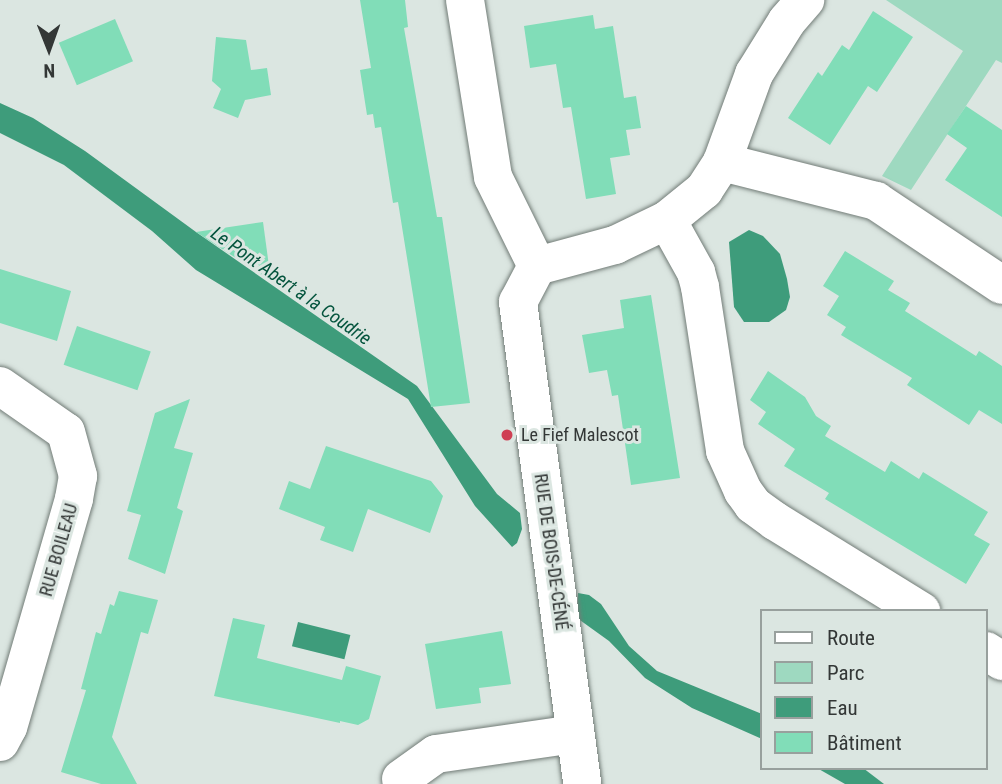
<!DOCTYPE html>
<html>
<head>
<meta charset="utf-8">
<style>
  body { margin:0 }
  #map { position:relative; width:1002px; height:784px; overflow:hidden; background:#dbe6e1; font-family:"Roboto Condensed",sans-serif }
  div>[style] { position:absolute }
  .green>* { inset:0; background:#9ed9c0 }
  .water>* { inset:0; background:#3e9c7b; transform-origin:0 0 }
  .building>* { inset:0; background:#81ddb8; transform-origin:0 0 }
  .roads { filter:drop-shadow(0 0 2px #727c77) drop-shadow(0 0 2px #727c77) }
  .minor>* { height:38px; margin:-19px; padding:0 19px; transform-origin:19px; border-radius:19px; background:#fff }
  .dots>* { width:19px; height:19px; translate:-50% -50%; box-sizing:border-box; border:4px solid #dbe6e1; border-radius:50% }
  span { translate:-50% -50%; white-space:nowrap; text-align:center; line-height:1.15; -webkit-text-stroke:6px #dbe6e1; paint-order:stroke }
  .poi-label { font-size:18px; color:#333736 }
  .left { translate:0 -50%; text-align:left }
  .street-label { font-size:18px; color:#333736 }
  .water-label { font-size:19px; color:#04543d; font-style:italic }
  .legend { position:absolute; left:760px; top:609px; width:228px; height:161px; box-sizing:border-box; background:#dbe6e1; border:2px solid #98a09d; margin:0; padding:9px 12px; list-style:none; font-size:21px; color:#333736 }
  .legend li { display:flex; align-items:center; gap:14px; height:35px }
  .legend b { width:35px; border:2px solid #98a09d }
  .north { position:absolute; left:14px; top:14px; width:70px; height:70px; -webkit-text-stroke:5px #dbe6e1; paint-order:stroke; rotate:179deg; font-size:19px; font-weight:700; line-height:28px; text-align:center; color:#333736 }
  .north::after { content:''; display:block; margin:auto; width:24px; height:32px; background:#333736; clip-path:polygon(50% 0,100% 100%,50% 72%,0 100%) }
</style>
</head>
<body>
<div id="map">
  <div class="green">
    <i style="clip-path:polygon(886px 0,1002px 0,1002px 63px,996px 60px,911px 190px,882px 176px,963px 51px)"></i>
  </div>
  <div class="water">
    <i style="clip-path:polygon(0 103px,33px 118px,85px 151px,196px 232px,417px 386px,497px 494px,520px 513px,522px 529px,517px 543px,512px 547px,475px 506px,408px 399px,196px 270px,152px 231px,64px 165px,0 133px)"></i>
    <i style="clip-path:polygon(749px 230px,763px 236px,780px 254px,787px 279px,790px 297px,786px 310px,769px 322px,744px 322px,734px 307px,729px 242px)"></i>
    <i style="clip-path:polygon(578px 593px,589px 595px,601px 604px,629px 646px,657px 671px,762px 714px,762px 739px,692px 708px,645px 678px,609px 641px,577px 618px)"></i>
    <i style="left:298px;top:622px;width:54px;height:25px;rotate:14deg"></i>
    <i style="clip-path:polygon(817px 768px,863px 768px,884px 784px,845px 784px)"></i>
  </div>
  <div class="building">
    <i style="clip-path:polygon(360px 0,405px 0,408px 27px,404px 28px,437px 217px,442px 217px,470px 403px,431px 407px,398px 202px,393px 203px,381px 127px,375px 128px,373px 114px,367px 115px,360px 70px,371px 68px)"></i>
    <i style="clip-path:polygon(873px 11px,913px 37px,877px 92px,868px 86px,830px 145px,788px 118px,818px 72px,822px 76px,842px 45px,849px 50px)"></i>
    <i style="clip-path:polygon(593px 15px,595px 29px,613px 26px,624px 98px,636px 96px,641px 128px,626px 130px,630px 155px,610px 158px,616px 194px,586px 199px,571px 107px,563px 108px,556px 64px,530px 68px,524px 26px)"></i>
    <i style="left:115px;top:19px;width:46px;height:61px;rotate:67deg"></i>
    <i style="clip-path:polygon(216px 37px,246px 40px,251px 70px,267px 68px,271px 95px,245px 100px,238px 118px,213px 108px,221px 89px,212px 81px)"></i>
    <i style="clip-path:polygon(966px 106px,1002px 130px,1002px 217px,945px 180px,967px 148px,947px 134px)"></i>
    <i style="clip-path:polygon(263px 222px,271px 281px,196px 232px)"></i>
    <i style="clip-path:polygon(845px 251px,894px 281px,888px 290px,910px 303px,905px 311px,976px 356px,979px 351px,1002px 366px,1002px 424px,979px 410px,969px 425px,907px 385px,912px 378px,841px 335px,846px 327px,827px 315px,839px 296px,823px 286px)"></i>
    <i style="clip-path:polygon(0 269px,71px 291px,57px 341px,0 323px)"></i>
    <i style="clip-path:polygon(651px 295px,680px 478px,631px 485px,618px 395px,612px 396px,607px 370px,589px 373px,582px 335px,624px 328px,620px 300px)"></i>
    <i style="left:77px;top:326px;width:78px;height:41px;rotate:19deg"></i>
    <i style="clip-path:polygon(768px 371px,805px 397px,816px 416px,831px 426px,825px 436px,885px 472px,891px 461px,919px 479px,923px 472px,988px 512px,974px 535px,990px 544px,966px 584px,825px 499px,829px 493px,784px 466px,795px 449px,758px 424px,766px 412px,750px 400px)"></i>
    <i style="clip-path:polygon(190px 399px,174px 448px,193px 453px,177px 508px,183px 511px,165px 574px,128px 559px,141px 515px,127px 511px,155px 413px)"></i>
    <i style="clip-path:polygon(326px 446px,431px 481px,443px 496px,430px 533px,368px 509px,353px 552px,320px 540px,325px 527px,279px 509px,289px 481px,310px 489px)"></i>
    <i style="clip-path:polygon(119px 591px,158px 600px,148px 634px,141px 632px,112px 737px,137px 784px,101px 784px,61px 772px,86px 690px,81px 689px,96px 632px,101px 634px,110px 604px,114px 606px)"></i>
    <i style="clip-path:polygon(233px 618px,265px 625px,257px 658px,342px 680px,346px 666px,381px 676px,369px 719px,358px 725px,340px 721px,340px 723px,214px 696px)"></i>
    <i style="clip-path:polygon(502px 631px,511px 684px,479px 688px,481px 703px,436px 709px,425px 644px)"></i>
  </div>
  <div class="roads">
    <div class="minor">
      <i style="left:465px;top:0;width:179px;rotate:81deg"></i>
      <i style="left:493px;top:177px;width:99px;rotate:63.7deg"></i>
      <i style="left:537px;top:266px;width:41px;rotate:117.8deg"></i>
      <i style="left:518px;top:302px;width:486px;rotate:82.4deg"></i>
      <i style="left:722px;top:162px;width:159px;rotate:14.2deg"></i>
      <i style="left:876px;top:201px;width:151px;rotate:33.7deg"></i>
      <i style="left:667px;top:220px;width:60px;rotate:60.9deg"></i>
      <i style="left:696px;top:272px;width:16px;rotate:75deg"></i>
      <i style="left:700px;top:287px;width:166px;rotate:81.3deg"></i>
      <i style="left:725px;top:451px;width:44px;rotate:65.8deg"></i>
      <i style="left:743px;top:491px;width:17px;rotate:54deg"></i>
      <i style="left:753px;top:505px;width:27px;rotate:36deg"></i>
      <i style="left:775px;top:521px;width:172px;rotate:31.7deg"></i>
      <i style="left:537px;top:266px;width:81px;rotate:-15.1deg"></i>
      <i style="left:615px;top:245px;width:58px;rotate:-25.7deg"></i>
      <i style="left:667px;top:220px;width:48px;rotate:-39deg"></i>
      <i style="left:704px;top:190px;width:33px;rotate:-57deg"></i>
      <i style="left:722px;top:162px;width:94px;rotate:-70deg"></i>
      <i style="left:754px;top:74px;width:62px;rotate:-58.1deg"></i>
      <i style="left:787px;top:21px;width:28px;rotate:-49deg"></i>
      <i style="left:0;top:386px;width:80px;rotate:34.9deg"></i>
      <i style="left:66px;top:432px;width:46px;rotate:74.7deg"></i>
      <i style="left:78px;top:476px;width:23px;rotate:100deg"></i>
      <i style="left:74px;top:499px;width:237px;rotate:106.1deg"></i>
      <i style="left:8px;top:727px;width:17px;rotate:118deg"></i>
      <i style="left:986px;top:651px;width:19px;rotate:32deg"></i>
      <i style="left:401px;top:779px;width:43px;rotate:-35.5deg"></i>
      <i style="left:436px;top:754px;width:140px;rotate:-8.2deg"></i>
    </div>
  </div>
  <div class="dots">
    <i style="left:507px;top:435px;background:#cf3f54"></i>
  </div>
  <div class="poi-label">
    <span class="left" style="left:521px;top:435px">Le Fief Malescot</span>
  </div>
  <div class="street-label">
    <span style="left:59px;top:550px;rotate:-74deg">RUE BOILEAU</span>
    <span style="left:551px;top:552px;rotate:82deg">RUE DE BOIS-DE-CÉNÉ</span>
  </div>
  <div class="water-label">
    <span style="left:291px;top:286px;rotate:35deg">Le Pont Abert à la Coudrie</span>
  </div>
  <ul class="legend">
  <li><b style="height:9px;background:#fff"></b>Route</li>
  <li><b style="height:19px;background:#9ed9c0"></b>Parc</li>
  <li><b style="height:19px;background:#3e9c7b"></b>Eau</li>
  <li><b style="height:19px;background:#81ddb8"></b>Bâtiment</li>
  </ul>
  <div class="north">N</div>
</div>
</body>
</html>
